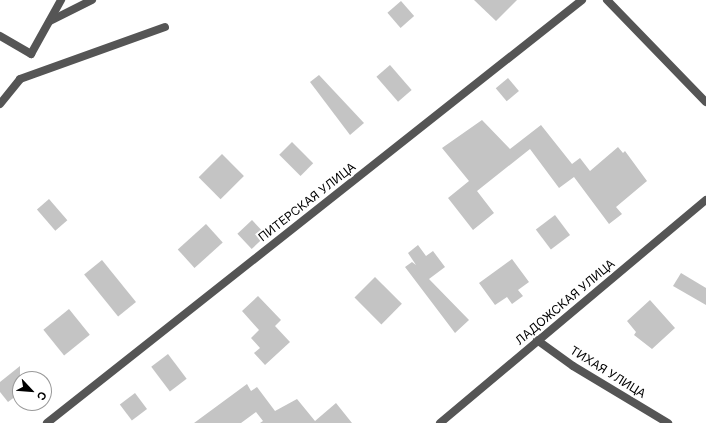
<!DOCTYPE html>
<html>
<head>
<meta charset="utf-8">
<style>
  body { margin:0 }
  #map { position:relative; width:706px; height:423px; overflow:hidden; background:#fff; font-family:Inter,sans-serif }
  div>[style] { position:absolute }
  .building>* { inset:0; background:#c4c4c4; transform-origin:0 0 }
  .service>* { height:8px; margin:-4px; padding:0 4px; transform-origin:4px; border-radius:4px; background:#555 }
  .minor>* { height:8px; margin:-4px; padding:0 4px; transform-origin:4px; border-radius:4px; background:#555 }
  span { translate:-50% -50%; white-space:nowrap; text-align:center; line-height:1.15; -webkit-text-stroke:4px #fff; paint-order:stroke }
  .street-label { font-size:12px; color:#000 }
  .north { position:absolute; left:12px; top:371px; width:40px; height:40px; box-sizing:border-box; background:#fff; border:1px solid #999; border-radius:50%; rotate:116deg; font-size:11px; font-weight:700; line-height:16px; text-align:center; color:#000 }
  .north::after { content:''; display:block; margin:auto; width:14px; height:18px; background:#000; clip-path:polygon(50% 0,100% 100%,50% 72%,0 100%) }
</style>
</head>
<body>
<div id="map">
  <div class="building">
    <i style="clip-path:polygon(474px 0,517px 0,496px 21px)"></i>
    <i style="left:401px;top:1px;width:20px;height:18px;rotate:49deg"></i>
    <i style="left:390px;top:65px;width:33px;height:18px;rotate:49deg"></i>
    <i style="clip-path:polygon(319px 75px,364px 123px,350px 135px,310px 82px)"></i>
    <i style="left:508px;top:78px;width:17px;height:16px;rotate:50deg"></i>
    <i style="clip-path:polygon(482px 120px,510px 149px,541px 125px,572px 164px,580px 158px,590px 171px,618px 147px,623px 153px,625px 151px,647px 181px,616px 207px,622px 214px,609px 224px,574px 177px,559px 188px,530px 149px,477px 191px,494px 213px,473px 230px,448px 198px,469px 181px,442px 148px)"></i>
    <i style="left:292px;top:142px;width:30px;height:18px;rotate:45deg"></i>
    <i style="left:222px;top:154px;width:31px;height:33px;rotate:45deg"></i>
    <i style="left:49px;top:199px;width:28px;height:16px;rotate:49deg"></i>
    <i style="left:555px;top:215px;width:25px;height:24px;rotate:53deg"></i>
    <i style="left:252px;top:220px;width:21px;height:20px;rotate:47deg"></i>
    <i style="left:206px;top:224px;width:25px;height:38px;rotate:48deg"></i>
    <i style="clip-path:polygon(418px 245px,426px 256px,433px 251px,445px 267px,429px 279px,469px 320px,455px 333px,405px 267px,412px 262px,416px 265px,408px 253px)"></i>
    <i style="clip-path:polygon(512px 259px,529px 282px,518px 290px,523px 296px,512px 304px,507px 297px,495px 305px,479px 283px)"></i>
    <i style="left:102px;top:260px;width:54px;height:23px;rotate:51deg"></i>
    <i style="clip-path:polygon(681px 273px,706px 288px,706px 305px,673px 286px)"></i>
    <i style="left:375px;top:277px;width:38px;height:29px;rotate:45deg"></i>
    <i style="clip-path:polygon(258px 296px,281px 320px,275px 326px,290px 342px,265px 365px,254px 353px,260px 348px,251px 338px,259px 330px,242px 311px)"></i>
    <i style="clip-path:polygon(650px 300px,675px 328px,652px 349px,634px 335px,636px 332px,627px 321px)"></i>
    <i style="left:69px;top:309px;width:33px;height:33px;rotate:51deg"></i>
    <i style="left:168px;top:354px;width:31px;height:21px;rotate:53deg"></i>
    <i style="clip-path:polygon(20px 366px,20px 393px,8px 402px,0 392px,0 382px)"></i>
    <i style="clip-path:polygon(247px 384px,251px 391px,257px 387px,275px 411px,297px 399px,315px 421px,336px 403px,352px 423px,260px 423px,263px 421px,256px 412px,241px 423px,194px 423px)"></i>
    <i style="left:135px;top:393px;width:20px;height:19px;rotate:53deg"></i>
  </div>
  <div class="service">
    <i style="left:50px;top:21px;width:47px;rotate:-26.6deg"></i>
    <i style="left:0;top:36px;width:36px;rotate:30deg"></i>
    <i style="left:31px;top:54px;width:62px;rotate:-60.9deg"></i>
    <i style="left:0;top:104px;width:32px;rotate:-51deg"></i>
    <i style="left:20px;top:79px;width:154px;rotate:-19.7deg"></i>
  </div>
  <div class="minor">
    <i style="left:607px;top:0;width:142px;rotate:45.9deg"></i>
    <i style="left:537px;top:340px;width:44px;rotate:35.8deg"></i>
    <i style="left:573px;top:366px;width:111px;rotate:31deg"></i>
    <i style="left:47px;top:423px;width:682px;rotate:-38.33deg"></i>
    <i style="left:440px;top:423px;width:347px;rotate:-40deg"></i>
  </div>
  <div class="street-label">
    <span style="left:307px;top:202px;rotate:-38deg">ПИТЕРСКАЯ УЛИЦА</span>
    <span style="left:565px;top:302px;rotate:-40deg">ЛАДОЖСКАЯ УЛИЦА</span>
    <span style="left:608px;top:372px;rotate:32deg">ТИХАЯ УЛИЦА</span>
  </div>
  <div class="north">С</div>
</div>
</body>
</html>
